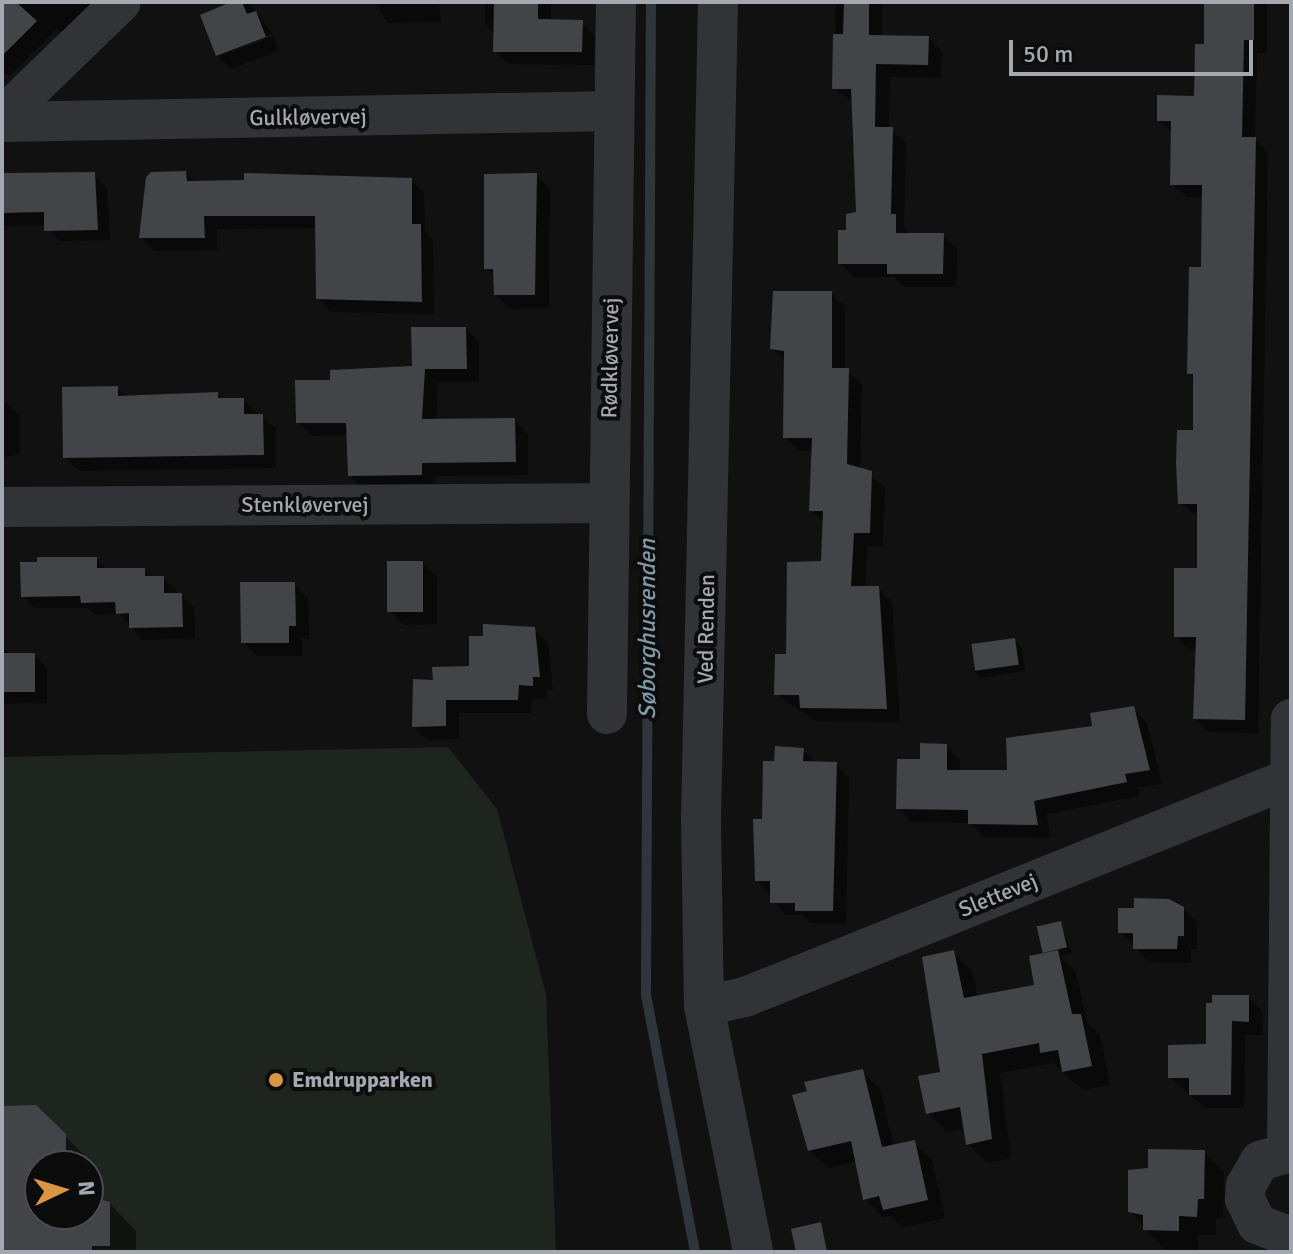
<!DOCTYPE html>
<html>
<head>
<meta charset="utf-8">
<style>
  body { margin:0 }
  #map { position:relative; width:1293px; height:1254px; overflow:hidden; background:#111112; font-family:Signika,sans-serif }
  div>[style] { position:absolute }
  .green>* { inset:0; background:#1e241e }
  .shadow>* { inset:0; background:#0007 }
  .stream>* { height:10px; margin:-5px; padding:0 5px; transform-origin:5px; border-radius:5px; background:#2e363b }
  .building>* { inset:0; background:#434447; transform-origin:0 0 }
  .minor>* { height:40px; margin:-20px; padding:0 20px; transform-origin:20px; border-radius:20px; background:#323336 }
  .dots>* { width:22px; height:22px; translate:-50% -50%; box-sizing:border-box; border:4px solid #0c0c0d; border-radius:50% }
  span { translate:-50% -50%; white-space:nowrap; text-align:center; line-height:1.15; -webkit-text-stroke:8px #0c0c0d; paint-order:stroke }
  .street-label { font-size:22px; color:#a4a9b1 }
  .poi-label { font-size:22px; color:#a4a9b1; font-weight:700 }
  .left { translate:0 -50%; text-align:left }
  .water-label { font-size:24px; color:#7e99a8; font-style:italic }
  .frame { position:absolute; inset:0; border:4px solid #a4a9b1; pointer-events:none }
  .north { position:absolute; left:24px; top:1150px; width:80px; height:80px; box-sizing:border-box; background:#0c0c0d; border:2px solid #494b4f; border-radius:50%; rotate:86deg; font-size:22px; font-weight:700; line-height:32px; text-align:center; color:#a4a9b1 }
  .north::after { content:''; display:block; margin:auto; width:28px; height:36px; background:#da9641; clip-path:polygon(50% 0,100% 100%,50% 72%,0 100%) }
  .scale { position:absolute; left:1009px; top:40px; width:244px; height:36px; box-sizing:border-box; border:4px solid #a4a9b1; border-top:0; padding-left:10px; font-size:24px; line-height:28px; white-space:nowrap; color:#a4a9b1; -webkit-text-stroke:6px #0c0c0d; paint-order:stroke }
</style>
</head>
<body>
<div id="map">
  <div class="green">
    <i style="clip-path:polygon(evenodd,448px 747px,497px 809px,546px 994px,556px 1252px,2px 1252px,2px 757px,448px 747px,40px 1166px,88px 1166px,88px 1214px,40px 1214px,40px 1166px)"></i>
  </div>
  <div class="shadow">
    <i style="clip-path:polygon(2px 2px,100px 2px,65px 37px,57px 29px,9px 76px,2px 70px)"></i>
    <i style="clip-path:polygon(228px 2px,249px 2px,272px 33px,222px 56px,273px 36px,279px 51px,231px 69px,217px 55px)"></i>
    <i style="clip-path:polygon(375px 2px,439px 2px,441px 22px,388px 23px)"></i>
    <i style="clip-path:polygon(485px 2px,551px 2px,551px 21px,582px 22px,595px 36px,594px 65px,508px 64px,495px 51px,495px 35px,485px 24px)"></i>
    <i style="clip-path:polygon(836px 2px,882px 2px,882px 37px,928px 37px,942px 51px,941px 78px,890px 77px,889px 129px,906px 143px,904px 225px,909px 235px,943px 235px,957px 249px,956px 287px,903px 287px,894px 277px,854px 277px,840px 263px,858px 214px,859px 153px,852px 146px,852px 102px,834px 88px)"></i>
    <i style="clip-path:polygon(1206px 2px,1267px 2px,1267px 53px,1257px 53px,1255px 139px,1268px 153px,1258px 733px,1209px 732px,1195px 718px,1198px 650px,1189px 650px,1176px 636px,1199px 571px,1199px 517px,1180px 503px,1195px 432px,1195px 380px,1189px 373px,1203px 269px,1204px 198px,1186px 197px,1172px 184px,1173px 134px,1159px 120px,1196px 98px,1206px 47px)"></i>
    <i style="clip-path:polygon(186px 173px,196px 183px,411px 180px,424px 193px,425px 231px,433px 240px,434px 314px,331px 312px,318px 298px,317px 228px,217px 229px,217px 250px,155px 251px,142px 238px)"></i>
    <i style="clip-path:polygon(94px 174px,107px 188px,110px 240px,59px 241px,46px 225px,2px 226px,2px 175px)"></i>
    <i style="clip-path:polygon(536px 175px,550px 189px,549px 308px,510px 309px,496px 295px,495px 277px,486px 268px)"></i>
    <i style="clip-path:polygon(831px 293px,845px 307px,845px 370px,862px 384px,860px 470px,885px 487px,883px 546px,867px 546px,865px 588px,878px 588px,892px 602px,900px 722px,816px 721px,776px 694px,823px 563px,824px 523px,811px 510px,813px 451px,799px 451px,785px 437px,785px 361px,772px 348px)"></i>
    <i style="clip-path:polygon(466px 329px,479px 342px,479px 382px,438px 382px,436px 421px,514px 420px,528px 434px,528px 475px,435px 476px,435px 488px,363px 489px,350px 475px,349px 435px,312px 436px,298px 422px,331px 382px,415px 368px)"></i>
    <i style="clip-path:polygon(117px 388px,126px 397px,217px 394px,224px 400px,243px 400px,276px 429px,276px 468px,79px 471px,65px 457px)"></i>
    <i style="clip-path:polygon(7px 403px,20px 416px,20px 454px,2px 458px,2px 404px)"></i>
    <i style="clip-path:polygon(96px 559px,107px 570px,144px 570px,153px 578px,163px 578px,194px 608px,195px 639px,143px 640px,119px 614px,95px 615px,88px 608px,35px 608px,23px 596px)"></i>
    <i style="clip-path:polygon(423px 563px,437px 577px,437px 624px,404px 625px,390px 611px)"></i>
    <i style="clip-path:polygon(294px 584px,308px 598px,309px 639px,302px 639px,302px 656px,257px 656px,243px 642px)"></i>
    <i style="clip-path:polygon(534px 629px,548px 642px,553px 690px,546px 690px,546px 699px,532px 698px,531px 713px,459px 713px,459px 739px,427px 740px,414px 726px,435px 682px,471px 668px,485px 638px)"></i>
    <i style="clip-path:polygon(1014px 640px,1021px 646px,1025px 671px,980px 678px,974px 671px)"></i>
    <i style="clip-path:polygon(2px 646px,10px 654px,34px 655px,47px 668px,47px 703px,2px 704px)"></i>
    <i style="clip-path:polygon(1133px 709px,1147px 723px,1162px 784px,1138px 787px,1139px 796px,1047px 814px,1050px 838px,984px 837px,970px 823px,912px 822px,898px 808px,922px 761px,946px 746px,960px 760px,960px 772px,1009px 772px)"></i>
    <i style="clip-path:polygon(803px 750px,817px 763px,836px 764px,849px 778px,846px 924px,811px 923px,803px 915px,785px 915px,757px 880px,776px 763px)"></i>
    <i style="clip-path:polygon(1183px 908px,1197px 923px,1197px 949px,1191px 949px,1191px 963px,1149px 962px,1120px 932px,1136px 910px)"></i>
    <i style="clip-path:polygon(1060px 923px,1072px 953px,1060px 956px,1076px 972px,1087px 1023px,1100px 1035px,1110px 1085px,1083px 1090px,1053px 1063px,1000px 1073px,1011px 1158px,987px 1163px,968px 1144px,965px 1128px,947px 1132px,928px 1113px,942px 1074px,953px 952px,972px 971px,978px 998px,1037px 987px,1044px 951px)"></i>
    <i style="clip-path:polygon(1248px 997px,1262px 1011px,1263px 1035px,1245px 1035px,1244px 1108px,1205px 1108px,1170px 1077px,1208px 1046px)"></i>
    <i style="clip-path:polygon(862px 1071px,880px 1089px,894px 1147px,914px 1142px,932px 1160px,945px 1218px,902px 1227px,891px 1216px,883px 1217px,865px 1199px,857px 1161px,828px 1168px,809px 1150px)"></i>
    <i style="clip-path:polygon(evenodd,2px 1108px,65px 1136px,92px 1163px,92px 1202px,110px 1204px,136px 1231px,136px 1252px,2px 1252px,2px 1108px,40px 1166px,88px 1166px,88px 1214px,40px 1214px,40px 1166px)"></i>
    <i style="clip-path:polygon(1204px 1152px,1224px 1172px,1223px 1218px,1216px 1218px,1216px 1235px,1198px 1235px,1198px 1250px,1164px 1249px,1130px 1211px)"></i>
  </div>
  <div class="stream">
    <i style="left:651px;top:2px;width:993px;rotate:90.29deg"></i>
    <i style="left:646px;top:995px;width:262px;rotate:79.2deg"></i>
  </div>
  <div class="building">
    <i style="clip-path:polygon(2px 2px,16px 2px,37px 21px,2px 56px)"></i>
    <i style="clip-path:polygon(231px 2px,242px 2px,247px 14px,256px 11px,266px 37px,216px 56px,200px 15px)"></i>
    <i style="clip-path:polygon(494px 2px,538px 2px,538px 19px,583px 20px,582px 52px,493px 52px)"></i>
    <i style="clip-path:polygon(844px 2px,869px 2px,869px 35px,929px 36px,928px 65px,876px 64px,875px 127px,893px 127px,891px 214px,896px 214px,896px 233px,944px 233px,943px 274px,887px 274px,887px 264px,838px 264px,838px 230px,846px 230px,846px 214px,856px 212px,851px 89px,832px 89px,833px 34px,843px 34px)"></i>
    <i style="clip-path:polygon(1204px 2px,1254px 2px,1254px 40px,1244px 40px,1242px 137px,1256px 137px,1245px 720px,1193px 719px,1196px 637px,1174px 637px,1174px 568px,1197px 568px,1197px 504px,1178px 504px,1176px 463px,1177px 430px,1193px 430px,1193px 374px,1187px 374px,1189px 267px,1201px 267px,1202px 185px,1170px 185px,1171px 121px,1157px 121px,1157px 95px,1194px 96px,1195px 44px,1204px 44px)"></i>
    <i style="clip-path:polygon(186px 171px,187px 181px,244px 180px,244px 173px,412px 178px,412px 224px,421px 224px,422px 302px,316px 299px,315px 216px,204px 216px,205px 238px,139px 238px,146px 177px,151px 172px)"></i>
    <i style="clip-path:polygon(95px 172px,98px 230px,44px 231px,44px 212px,2px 213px,2px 173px)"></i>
    <i style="clip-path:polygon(531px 173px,537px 173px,535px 295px,494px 295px,493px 269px,484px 269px,484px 174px)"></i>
    <i style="clip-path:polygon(773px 291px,832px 291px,832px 368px,849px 368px,847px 464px,872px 471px,870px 533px,854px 533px,851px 586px,879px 586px,887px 709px,800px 708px,799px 695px,774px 695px,775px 654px,786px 654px,787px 562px,821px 561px,823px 511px,809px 511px,812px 438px,783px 438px,784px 351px,770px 349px)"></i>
    <i style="clip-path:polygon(411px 327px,466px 327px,467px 369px,425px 369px,422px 419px,515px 418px,516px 462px,422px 463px,422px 475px,348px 476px,346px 423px,296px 423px,295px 380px,330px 380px,330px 370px,412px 366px)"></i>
    <i style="clip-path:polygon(118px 386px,118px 396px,218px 392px,218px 398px,244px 398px,244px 414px,263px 414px,264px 455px,63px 458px,62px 387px)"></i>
    <i style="clip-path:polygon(37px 557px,97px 557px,97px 568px,145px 568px,145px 576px,164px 576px,164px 593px,182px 593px,183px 627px,129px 628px,129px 613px,116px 614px,115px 602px,81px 603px,80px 596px,21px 597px,20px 562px,37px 562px)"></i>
    <i style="left:387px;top:561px;width:36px;height:51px"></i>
    <i style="clip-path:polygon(240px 582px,295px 582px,296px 626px,289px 626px,289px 643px,241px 643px)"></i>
    <i style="clip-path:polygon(483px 624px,535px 627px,540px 677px,533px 677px,533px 686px,519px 685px,518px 700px,446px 700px,446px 726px,412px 727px,413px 679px,433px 680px,432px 667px,469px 666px,469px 636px,483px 636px)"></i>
    <i style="left:1015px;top:638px;width:27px;height:44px;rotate:82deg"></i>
    <i style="left:2px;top:653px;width:33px;height:39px"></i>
    <i style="clip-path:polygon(1134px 706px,1150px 770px,1125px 774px,1127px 782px,1034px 801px,1038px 825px,968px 824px,968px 810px,896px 809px,897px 759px,920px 759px,920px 743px,947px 744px,947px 770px,1007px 770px,1006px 738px,1092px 726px,1090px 713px)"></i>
    <i style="clip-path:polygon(775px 746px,804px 748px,803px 761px,837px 762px,833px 911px,795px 911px,795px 903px,770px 903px,770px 881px,755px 881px,753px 819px,762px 819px,763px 761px,774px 761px)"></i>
    <i style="clip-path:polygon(1134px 898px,1169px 899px,1184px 907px,1184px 936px,1178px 936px,1177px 949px,1133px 949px,1133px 933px,1118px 933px,1118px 908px,1134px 908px)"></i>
    <i style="left:1061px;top:921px;width:27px;height:25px;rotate:77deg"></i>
    <i style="clip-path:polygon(954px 950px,964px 998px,1034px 985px,1029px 956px,1058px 950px,1072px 1014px,1081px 1014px,1092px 1066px,1062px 1072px,1058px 1050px,1040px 1053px,1039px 1043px,982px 1054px,992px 1139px,966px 1145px,960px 1107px,926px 1114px,918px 1076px,940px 1072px,922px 957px)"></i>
    <i style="clip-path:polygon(1212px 995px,1249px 995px,1249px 1022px,1232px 1021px,1231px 1095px,1189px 1095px,1189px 1078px,1168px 1078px,1168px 1045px,1206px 1044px,1206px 1003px,1212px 1003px)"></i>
    <i style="clip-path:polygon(863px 1069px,882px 1147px,915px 1140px,928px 1200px,883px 1210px,879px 1196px,863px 1200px,851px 1141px,808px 1151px,792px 1095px,807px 1091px,804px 1082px)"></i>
    <i style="clip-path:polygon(36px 1105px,66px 1134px,66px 1166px,40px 1166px,40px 1214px,88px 1214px,88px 1197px,110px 1202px,110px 1246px,92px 1246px,92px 1252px,2px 1252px,2px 1106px)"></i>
    <i style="clip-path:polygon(1148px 1149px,1205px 1150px,1204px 1199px,1198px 1199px,1197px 1217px,1179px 1216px,1179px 1231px,1143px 1230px,1143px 1215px,1128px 1212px,1128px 1170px,1148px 1168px)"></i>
    <i style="clip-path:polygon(821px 1222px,827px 1252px,796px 1252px,791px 1229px)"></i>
  </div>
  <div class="minor">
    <i style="left:718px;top:2px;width:817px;rotate:91.19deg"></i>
    <i style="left:701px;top:819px;width:187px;rotate:89.1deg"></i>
    <i style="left:704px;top:1006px;width:251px;rotate:78.7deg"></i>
    <i style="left:2px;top:117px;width:165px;rotate:-44deg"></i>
    <i style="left:2px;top:122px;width:612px;rotate:-1.03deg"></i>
    <i style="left:2px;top:507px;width:606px;rotate:-0.38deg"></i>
    <i style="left:607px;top:714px;width:712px;rotate:-89.28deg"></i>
    <i style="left:704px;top:1006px;width:42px;rotate:-12.4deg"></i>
    <i style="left:745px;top:997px;width:588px;rotate:-21.86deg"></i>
    <i style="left:1287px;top:1151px;width:432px;rotate:-89.5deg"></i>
    <i style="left:1291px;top:1152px;width:32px;rotate:164deg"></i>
    <i style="left:1260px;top:1161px;width:28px;rotate:120deg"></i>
    <i style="left:1246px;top:1185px;width:14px;rotate:94deg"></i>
    <i style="left:1245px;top:1199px;width:28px;rotate:64deg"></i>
    <i style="left:1257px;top:1224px;width:36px;rotate:21deg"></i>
  </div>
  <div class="dots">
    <i style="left:276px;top:1080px;background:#da9641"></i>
  </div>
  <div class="street-label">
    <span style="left:308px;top:117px;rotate:-1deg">Gulkløvervej</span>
    <span style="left:610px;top:358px;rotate:-89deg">Rødkløvervej</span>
    <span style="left:305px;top:505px">Stenkløvervej</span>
    <span style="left:706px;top:629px;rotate:-89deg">Ved Renden</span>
    <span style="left:998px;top:895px;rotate:-22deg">Slettevej</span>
  </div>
  <div class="poi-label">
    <span class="left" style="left:292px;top:1080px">Emdrupparken</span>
  </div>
  <div class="water-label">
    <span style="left:648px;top:629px;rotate:-90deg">Søborghusrenden</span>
  </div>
  <div class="frame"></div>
  <div class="north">N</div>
  <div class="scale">50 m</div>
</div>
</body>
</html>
